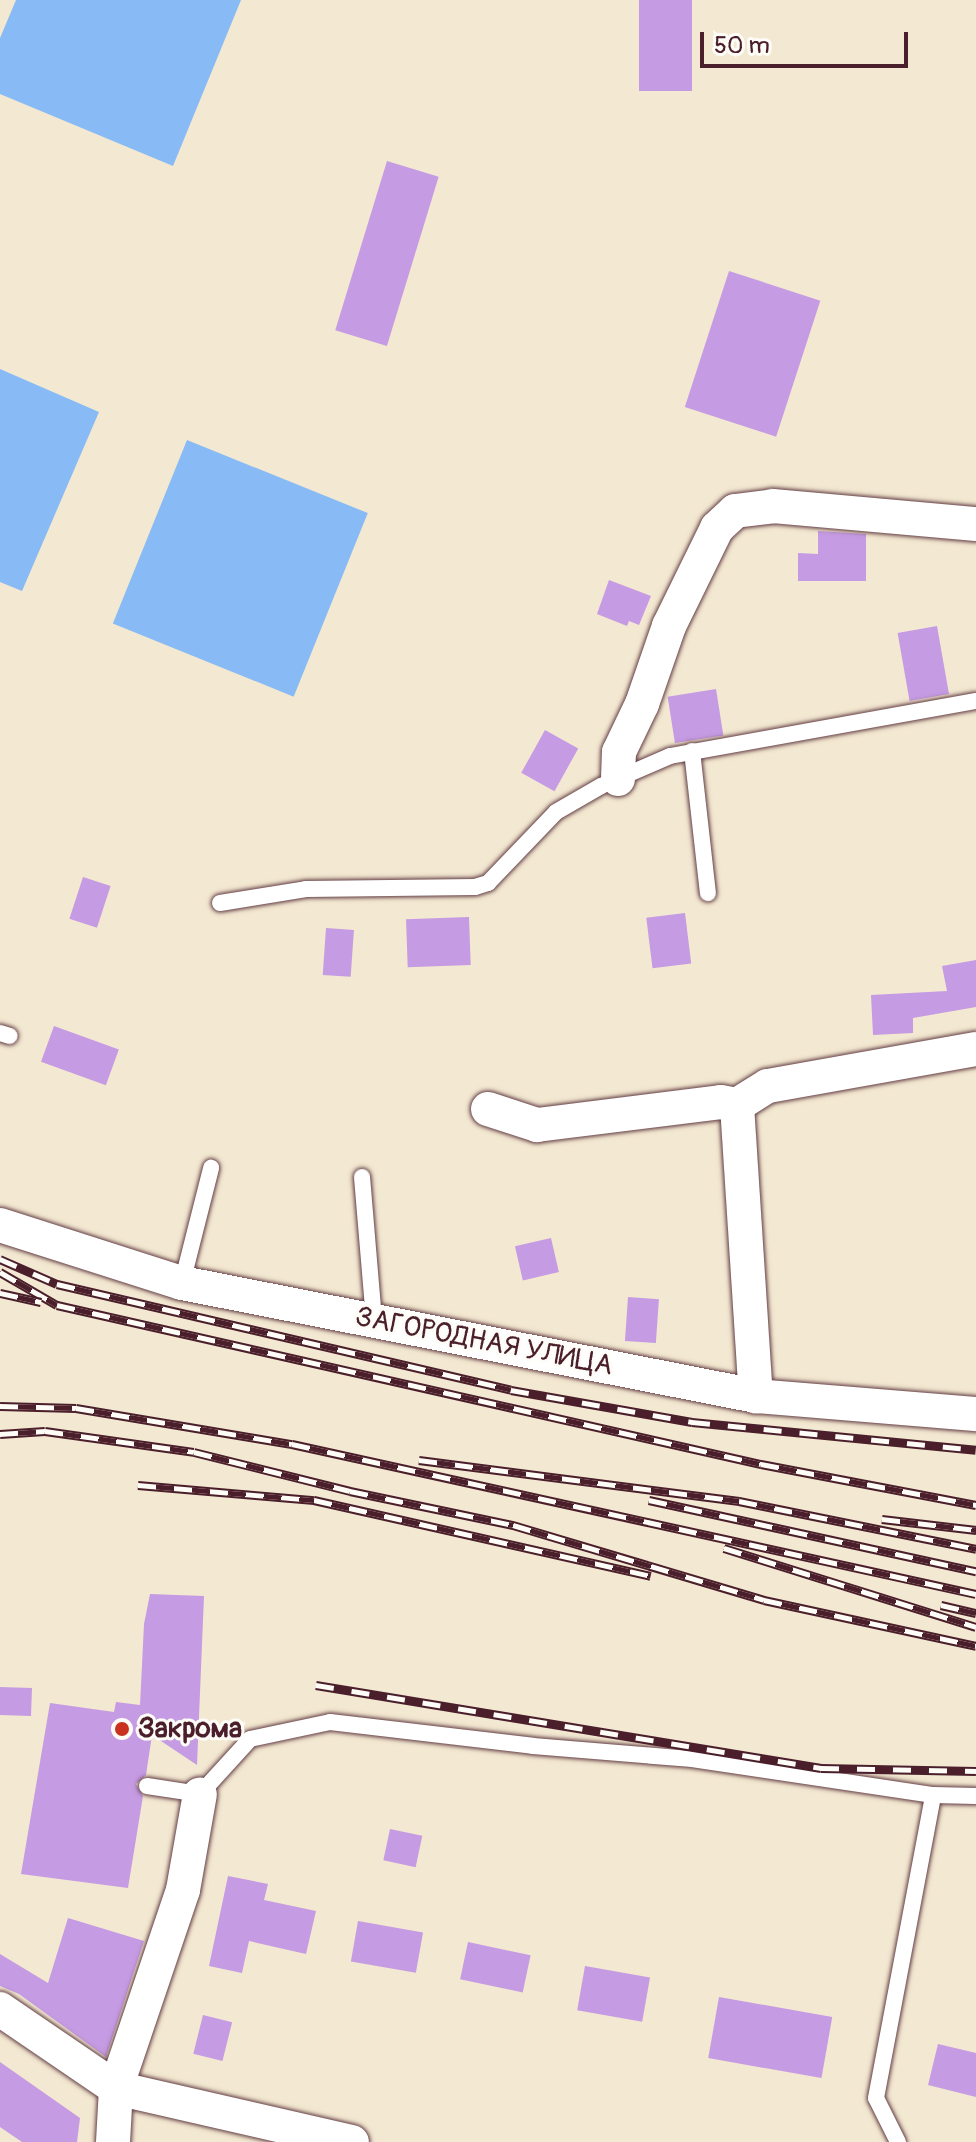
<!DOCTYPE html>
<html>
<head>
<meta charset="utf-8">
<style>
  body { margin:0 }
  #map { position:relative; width:976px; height:2142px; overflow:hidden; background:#f3e8d1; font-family:Pangolin,sans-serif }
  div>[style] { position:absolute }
  .water>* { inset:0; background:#88bbf5; transform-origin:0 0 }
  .building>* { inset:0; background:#c59be3; transform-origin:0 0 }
  .roads { filter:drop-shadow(0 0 2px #633d44) drop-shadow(0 0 2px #633d44) }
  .service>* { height:16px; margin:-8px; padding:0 8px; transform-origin:8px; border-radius:8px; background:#fff }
  .minor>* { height:34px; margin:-17px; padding:0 17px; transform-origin:17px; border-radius:17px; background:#fff }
  .rail>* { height:9px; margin-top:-4.5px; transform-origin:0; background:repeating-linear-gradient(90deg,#fdfcf7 0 18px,#4a1f2b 0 36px); box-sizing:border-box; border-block:2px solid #4a1f2b }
  .dots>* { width:22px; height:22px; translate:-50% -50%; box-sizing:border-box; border:4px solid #fdfcf7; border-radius:50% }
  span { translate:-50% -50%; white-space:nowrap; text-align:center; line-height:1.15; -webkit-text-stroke:6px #fdfcf7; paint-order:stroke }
  .street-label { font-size:28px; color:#4a1f2b }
  .poi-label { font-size:28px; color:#4a1f2b; font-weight:700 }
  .left { translate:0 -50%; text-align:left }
  .scale { position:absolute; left:700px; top:32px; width:208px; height:36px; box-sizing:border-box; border:4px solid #4a1f2b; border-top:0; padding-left:10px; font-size:24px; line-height:28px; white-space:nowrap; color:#4a1f2b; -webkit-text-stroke:6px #fdfcf7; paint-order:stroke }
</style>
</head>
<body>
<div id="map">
  <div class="water">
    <i style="clip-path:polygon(16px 0,241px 0,173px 166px,0 94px,0 38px)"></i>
    <i style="clip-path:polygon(0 369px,99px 412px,22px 591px,0 582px)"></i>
    <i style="left:187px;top:440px;width:195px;height:198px;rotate:22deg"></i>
  </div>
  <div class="building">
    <i style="left:639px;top:0;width:53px;height:91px"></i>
    <i style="left:387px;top:161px;width:54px;height:177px;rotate:17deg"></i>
    <i style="left:729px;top:271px;width:96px;height:143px;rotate:18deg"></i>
    <i style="clip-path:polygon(818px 531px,866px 534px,866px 581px,798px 581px,798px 553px,818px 554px)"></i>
    <i style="clip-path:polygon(609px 580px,651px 596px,639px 625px,629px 621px,627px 626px,597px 614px)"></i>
    <i style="left:937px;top:626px;width:69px;height:40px;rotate:80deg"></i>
    <i style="left:716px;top:689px;width:47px;height:49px;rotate:81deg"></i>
    <i style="left:545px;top:730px;width:38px;height:49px;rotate:29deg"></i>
    <i style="left:83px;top:877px;width:29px;height:44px;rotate:18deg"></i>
    <i style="left:685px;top:913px;width:51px;height:39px;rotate:83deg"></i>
    <i style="left:469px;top:917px;width:48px;height:63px;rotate:88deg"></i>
    <i style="left:326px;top:928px;width:28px;height:47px;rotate:4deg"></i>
    <i style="clip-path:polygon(976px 960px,976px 1007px,913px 1018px,913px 1033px,873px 1035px,871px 995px,947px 991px,942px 966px)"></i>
    <i style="left:54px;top:1026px;width:69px;height:38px;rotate:20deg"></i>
    <i style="left:551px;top:1238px;width:35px;height:37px;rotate:77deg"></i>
    <i style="left:628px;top:1297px;width:31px;height:44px;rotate:4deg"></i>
    <i style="clip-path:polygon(150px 1594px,204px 1596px,197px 1765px,152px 1735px,146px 1775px,136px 1784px,143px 1796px,128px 1888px,21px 1874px,50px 1703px,114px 1712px,116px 1702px,140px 1705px,144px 1624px)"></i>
    <i style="left:0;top:1687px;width:32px;height:28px;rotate:2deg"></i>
    <i style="left:390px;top:1829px;width:33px;height:32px;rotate:12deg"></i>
    <i style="clip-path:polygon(228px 1876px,268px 1884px,264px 1900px,316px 1911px,306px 1954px,249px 1941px,242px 1973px,209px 1966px)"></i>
    <i style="clip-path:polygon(68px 1918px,144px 1941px,106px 2057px,19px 1994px,0 1986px,0 1954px,48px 1983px)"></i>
    <i style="left:358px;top:1921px;width:66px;height:41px;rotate:10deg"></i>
    <i style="left:468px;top:1942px;width:64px;height:38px;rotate:12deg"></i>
    <i style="left:585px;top:1966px;width:66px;height:45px;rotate:10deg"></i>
    <i style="left:719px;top:1997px;width:115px;height:62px;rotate:10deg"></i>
    <i style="left:203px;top:2015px;width:30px;height:40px;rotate:14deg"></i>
    <i style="clip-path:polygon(938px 2044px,976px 2053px,976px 2097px,928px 2085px)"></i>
    <i style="clip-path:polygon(0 2062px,80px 2118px,77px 2142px,22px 2142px,0 2127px)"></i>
  </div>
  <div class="roads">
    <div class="service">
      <i style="left:692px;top:751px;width:143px;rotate:83.6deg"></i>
      <i style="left:220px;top:903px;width:87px;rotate:-9.2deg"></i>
      <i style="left:306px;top:889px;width:169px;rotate:-0.7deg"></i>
      <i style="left:475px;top:887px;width:14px;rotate:-17deg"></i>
      <i style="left:488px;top:883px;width:98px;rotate:-46.2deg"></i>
      <i style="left:556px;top:812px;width:52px;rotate:-30deg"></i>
      <i style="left:601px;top:786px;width:75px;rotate:-23.5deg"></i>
      <i style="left:670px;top:756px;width:311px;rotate:-10.2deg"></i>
      <i style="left:0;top:1033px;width:10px;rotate:17deg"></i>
      <i style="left:362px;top:1177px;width:144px;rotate:85.2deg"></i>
      <i style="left:182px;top:1283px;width:119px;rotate:-75.8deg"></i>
      <i style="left:147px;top:1786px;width:54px;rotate:8.6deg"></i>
      <i style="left:200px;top:1794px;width:74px;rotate:-47.7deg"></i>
      <i style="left:250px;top:1739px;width:82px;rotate:-12deg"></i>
      <i style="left:330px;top:1722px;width:204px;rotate:6.7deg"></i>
      <i style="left:533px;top:1746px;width:160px;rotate:4.7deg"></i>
      <i style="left:692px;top:1759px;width:244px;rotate:8.5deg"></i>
      <i style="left:933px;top:1795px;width:43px;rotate:1.3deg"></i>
      <i style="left:898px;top:2142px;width:49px;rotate:-116.6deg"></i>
      <i style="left:876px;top:2098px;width:308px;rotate:-79.3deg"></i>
    </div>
    <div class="minor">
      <i style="left:618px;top:779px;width:27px;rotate:-88deg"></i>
      <i style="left:619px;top:752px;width:53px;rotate:-64.4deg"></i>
      <i style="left:642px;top:704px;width:83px;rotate:-70.9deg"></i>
      <i style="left:669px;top:626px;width:109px;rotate:-63.9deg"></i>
      <i style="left:717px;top:528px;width:25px;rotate:-43deg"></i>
      <i style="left:735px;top:511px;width:38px;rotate:-7deg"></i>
      <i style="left:773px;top:506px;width:204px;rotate:5.1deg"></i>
      <i style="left:737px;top:1105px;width:292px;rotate:86.3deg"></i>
      <i style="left:488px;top:1109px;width:52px;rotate:18.1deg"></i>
      <i style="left:537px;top:1125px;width:185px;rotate:-7.1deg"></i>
      <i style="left:721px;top:1102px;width:16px;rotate:11deg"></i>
      <i style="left:737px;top:1105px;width:36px;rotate:-32deg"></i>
      <i style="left:768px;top:1086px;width:211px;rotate:-10.1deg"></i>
      <i style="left:0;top:1225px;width:191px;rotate:17.7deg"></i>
      <i style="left:182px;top:1283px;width:585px;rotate:11.14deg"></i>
      <i style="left:756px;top:1396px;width:221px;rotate:4.7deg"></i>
      <i style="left:0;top:2009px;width:140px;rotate:34.3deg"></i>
      <i style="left:116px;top:2088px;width:242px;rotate:12.9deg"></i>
      <i style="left:113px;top:2142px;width:54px;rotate:-86.8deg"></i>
      <i style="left:116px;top:2088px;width:209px;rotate:-71.3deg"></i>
      <i style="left:183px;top:1890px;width:97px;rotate:-80deg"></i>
    </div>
  </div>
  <div class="rail">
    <i style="left:0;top:1259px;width:62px;rotate:23.7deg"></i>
    <i style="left:57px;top:1284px;width:466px;rotate:13.1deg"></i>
    <i style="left:511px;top:1390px;width:184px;rotate:10deg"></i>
    <i style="left:692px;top:1422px;width:285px;rotate:5.6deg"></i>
    <i style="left:0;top:1272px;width:66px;rotate:30.1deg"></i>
    <i style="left:57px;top:1305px;width:722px;rotate:12.73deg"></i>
    <i style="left:761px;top:1464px;width:219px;rotate:10.8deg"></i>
    <i style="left:0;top:1293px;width:42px;rotate:12.4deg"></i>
    <i style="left:0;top:1406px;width:76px;rotate:1.5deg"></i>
    <i style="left:76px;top:1408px;width:219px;rotate:9.5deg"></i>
    <i style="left:292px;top:1444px;width:700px;rotate:12.37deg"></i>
    <i style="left:0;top:1434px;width:45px;rotate:-3.8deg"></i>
    <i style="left:45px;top:1431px;width:150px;rotate:8deg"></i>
    <i style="left:194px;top:1452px;width:161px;rotate:14deg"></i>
    <i style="left:350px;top:1491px;width:167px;rotate:11.8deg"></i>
    <i style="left:513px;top:1525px;width:262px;rotate:16.6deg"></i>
    <i style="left:764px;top:1600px;width:217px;rotate:12.2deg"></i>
    <i style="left:419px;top:1460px;width:323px;rotate:7.3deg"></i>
    <i style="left:739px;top:1501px;width:242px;rotate:11.4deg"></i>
    <i style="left:138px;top:1485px;width:177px;rotate:4.9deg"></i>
    <i style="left:314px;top:1500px;width:345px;rotate:12.7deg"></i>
    <i style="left:649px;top:1500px;width:335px;rotate:12.3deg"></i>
    <i style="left:882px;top:1519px;width:95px;rotate:6.7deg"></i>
    <i style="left:724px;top:1548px;width:264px;rotate:17.4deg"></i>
    <i style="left:941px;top:1605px;width:36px;rotate:13deg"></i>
    <i style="left:316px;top:1685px;width:512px;rotate:9.33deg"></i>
    <i style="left:821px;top:1768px;width:155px;rotate:1.1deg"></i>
  </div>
  <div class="dots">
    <i style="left:122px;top:1729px;background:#c8321e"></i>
  </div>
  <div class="street-label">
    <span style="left:484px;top:1342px;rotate:11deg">ЗАГОРОДНАЯ УЛИЦА</span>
  </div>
  <div class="poi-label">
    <span class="left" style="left:138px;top:1729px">Закрома</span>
  </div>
  <div class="scale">50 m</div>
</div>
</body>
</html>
